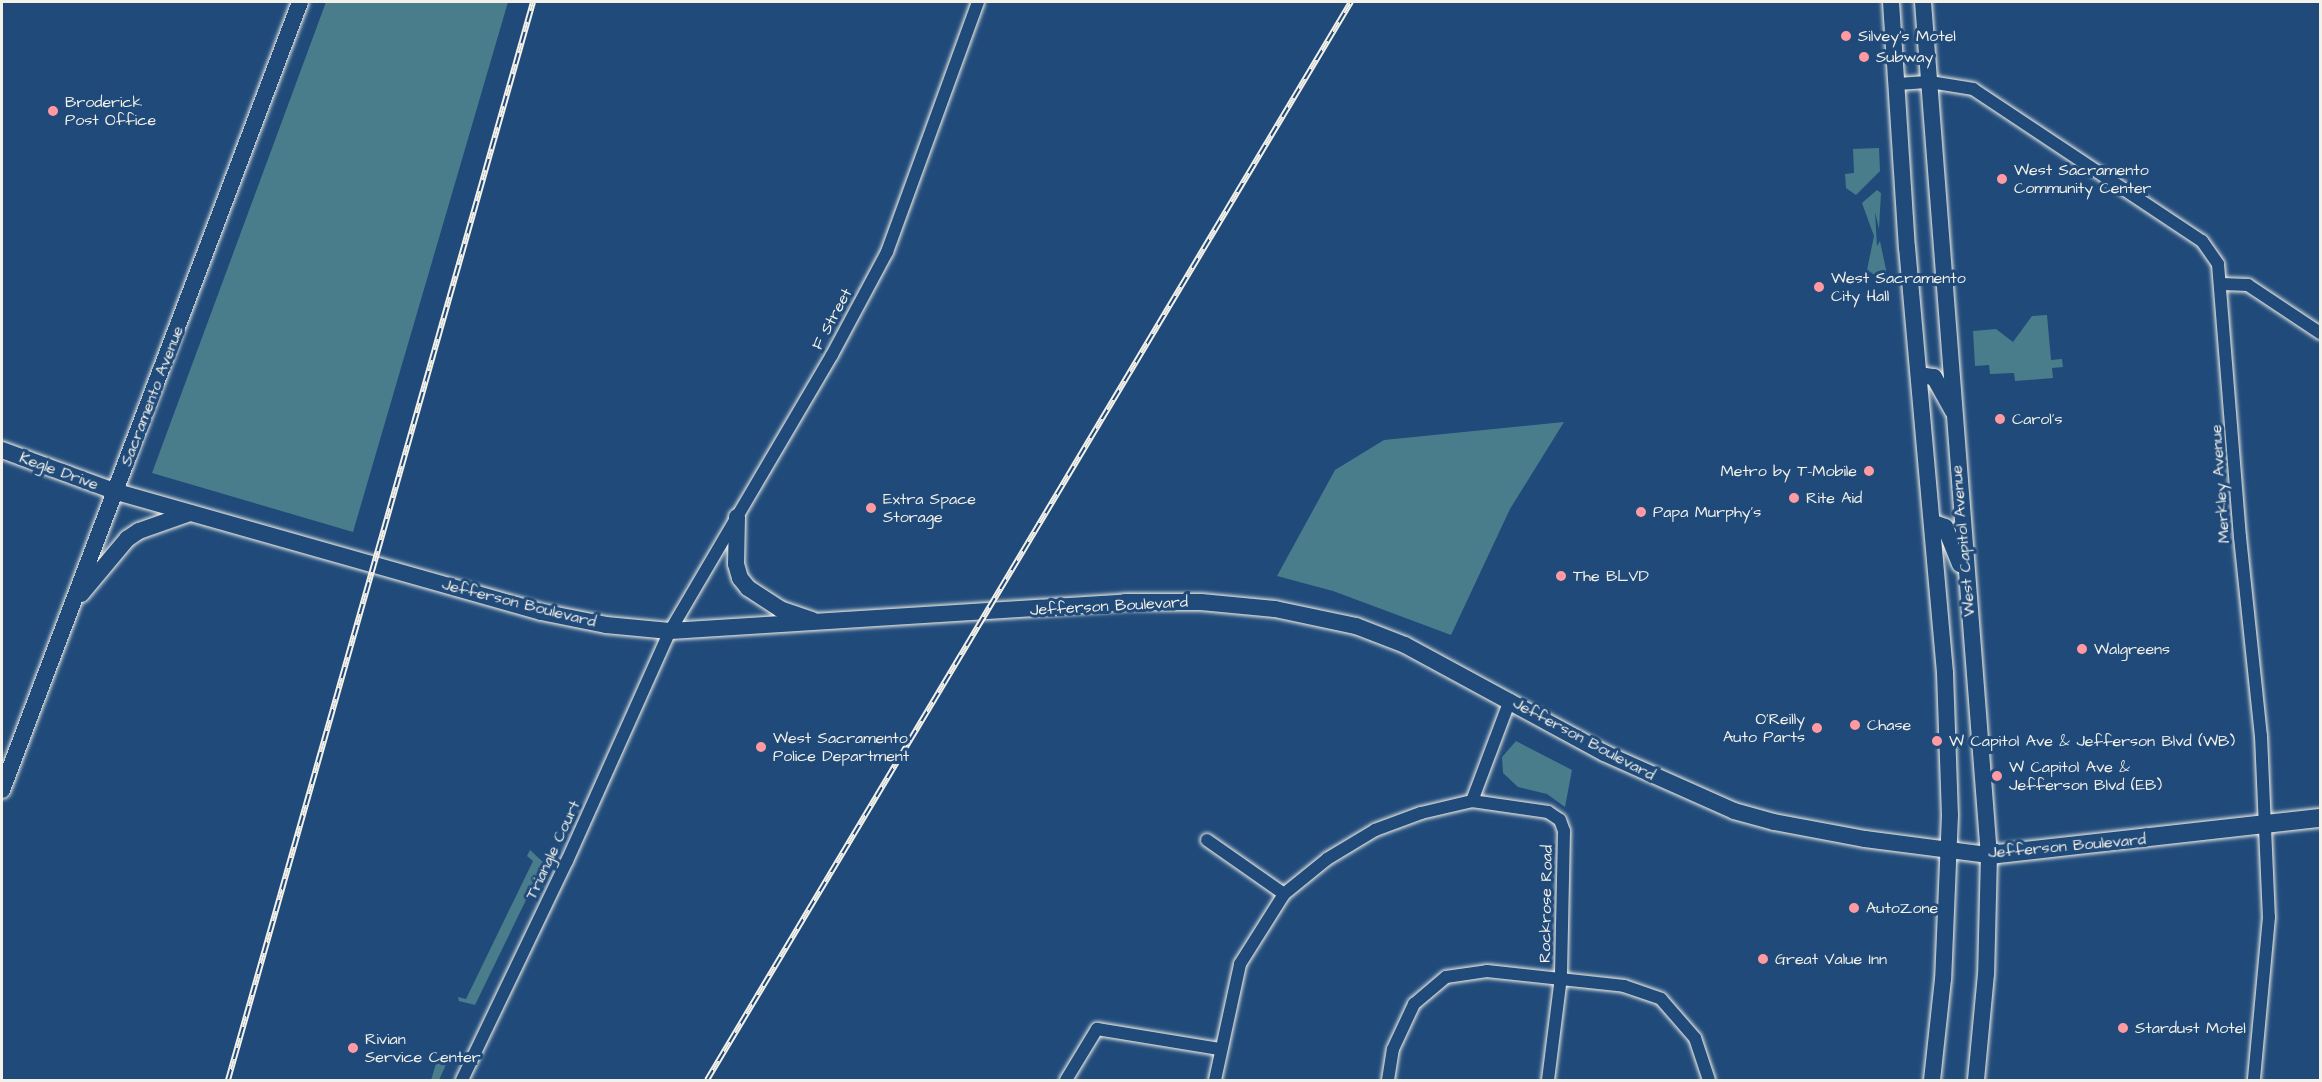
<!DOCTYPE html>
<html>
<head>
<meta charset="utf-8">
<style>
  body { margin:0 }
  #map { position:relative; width:2322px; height:1082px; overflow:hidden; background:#1f4a7a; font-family:"Architects Daughter",sans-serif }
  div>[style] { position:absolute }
  .green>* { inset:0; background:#497d8b }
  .roads { filter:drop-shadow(0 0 2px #f4f1e8) drop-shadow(0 0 2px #f4f1e8) }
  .street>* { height:12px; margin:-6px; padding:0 6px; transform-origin:6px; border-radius:6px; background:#1f4a7a }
  .secondary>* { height:16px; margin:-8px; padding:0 8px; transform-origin:8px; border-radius:8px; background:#1f4a7a }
  .primary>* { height:18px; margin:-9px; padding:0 9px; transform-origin:9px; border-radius:9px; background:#1f4a7a }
  .rail>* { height:6px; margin-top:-3px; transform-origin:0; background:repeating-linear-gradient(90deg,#1f4a7a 0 11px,#f4f1e8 0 22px); box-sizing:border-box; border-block:2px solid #f4f1e8 }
  .dots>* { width:16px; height:16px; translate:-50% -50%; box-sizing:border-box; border:3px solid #1f4a7a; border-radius:50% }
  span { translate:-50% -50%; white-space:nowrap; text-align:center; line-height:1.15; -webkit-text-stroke:6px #1f4a7a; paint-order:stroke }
  .poi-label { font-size:16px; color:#f4f1e8 }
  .left { translate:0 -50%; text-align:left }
  .right { translate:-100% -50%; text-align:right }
  .street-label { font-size:16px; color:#f4f1e8 }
  .frame { position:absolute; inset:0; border:3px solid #f4f1e8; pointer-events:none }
</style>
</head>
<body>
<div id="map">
  <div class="green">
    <i style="clip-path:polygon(326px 2px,508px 2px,353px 532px,152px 473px)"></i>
    <i style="clip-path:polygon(1879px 148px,1880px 171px,1856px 195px,1846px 188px,1845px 174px,1854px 173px,1853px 149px)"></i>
    <i style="clip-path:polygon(1877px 190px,1881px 193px,1879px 229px,1875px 212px,1877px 246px,1880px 241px,1888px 279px,1884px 281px,1867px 270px,1874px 236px,1862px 203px)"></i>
    <i style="clip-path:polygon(2047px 315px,2051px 360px,2062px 359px,2063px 367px,2052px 368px,2053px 378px,2015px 381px,2014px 373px,1990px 374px,1989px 365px,1975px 366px,1973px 331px,1996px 329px,2013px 342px,2032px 316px)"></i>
    <i style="clip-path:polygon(1564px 422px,1510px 509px,1451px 635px,1333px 591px,1277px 576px,1335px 470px,1384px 440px)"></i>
    <i style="clip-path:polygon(1516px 741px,1572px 770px,1565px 807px,1547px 794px,1518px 787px,1503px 773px,1502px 757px)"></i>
    <i style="clip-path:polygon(530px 850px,544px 863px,475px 1005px,459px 1001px,458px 997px,466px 999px,533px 861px,527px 856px)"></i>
    <i style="clip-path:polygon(439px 1054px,449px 1058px,439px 1080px,431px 1080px)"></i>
  </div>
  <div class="roads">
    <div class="street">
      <i style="left:1898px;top:84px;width:32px;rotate:-4deg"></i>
      <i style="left:1930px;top:82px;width:44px;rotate:9.2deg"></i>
      <i style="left:1973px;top:89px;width:275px;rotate:33.6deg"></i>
      <i style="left:2202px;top:241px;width:28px;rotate:55deg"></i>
      <i style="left:2218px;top:264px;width:274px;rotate:85.4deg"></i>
      <i style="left:2240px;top:537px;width:200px;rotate:84deg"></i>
      <i style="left:2261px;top:736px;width:181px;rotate:87.5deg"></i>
      <i style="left:2269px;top:917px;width:164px;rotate:95.3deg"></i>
      <i style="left:2222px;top:284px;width:26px;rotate:2deg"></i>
      <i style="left:2248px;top:285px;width:87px;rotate:33.7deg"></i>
      <i style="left:1472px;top:801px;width:77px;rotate:8.2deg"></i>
      <i style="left:1548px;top:812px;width:14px;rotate:34deg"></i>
      <i style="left:1560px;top:820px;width:12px;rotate:70deg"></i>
      <i style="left:1564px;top:831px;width:146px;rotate:91.2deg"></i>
      <i style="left:1561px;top:977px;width:104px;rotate:97.2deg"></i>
      <i style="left:1207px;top:840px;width:94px;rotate:35deg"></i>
      <i style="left:462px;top:1080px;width:243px;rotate:-64.4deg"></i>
      <i style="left:567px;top:861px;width:252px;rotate:-65.9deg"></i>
      <i style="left:670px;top:631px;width:320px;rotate:-59.6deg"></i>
      <i style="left:832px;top:355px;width:117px;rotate:-61.9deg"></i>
      <i style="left:887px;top:252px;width:266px;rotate:-70deg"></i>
      <i style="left:1066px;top:1080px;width:60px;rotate:-58.7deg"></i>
      <i style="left:1097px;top:1029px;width:124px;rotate:9.3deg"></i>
      <i style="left:1215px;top:1080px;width:119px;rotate:-77.8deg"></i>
      <i style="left:1240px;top:964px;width:83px;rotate:-57.8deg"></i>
      <i style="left:1284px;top:894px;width:55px;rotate:-39.1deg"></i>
      <i style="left:1327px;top:859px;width:56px;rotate:-31.1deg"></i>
      <i style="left:1375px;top:830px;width:49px;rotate:-20.3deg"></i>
      <i style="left:1421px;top:813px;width:52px;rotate:-13.2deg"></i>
      <i style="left:1472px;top:801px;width:108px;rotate:-69.4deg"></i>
      <i style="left:1388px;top:1080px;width:31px;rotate:-81deg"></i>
      <i style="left:1393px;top:1049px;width:50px;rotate:-65deg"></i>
      <i style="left:1414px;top:1004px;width:42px;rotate:-40.2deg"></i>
      <i style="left:1446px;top:977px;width:41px;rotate:-8.3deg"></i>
      <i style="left:1487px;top:971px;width:138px;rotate:6.2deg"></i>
      <i style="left:1624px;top:986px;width:39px;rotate:19deg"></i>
      <i style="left:1661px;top:999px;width:52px;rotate:48.9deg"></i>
      <i style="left:1695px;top:1038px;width:44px;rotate:71.6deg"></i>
    </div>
    <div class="secondary">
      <i style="left:1891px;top:2px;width:246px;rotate:86.3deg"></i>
      <i style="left:1907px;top:247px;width:428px;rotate:84.9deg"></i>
      <i style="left:1945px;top:673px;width:142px;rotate:88deg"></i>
      <i style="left:1950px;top:815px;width:164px;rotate:92.4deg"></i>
      <i style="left:1943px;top:979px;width:102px;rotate:96.2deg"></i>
      <i style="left:1923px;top:2px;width:856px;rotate:85.58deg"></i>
      <i style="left:1989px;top:855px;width:119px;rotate:91.4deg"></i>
      <i style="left:1986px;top:974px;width:106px;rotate:95.4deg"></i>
      <i style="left:1919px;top:375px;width:15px;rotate:8deg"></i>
      <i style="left:1934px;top:377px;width:39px;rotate:61deg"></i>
      <i style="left:2px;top:450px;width:122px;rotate:20.1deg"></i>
      <i style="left:117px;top:492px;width:441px;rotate:15.8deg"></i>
      <i style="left:541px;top:612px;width:66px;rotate:11.3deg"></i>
      <i style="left:606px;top:625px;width:64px;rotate:5.4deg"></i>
      <i style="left:670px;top:631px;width:456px;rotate:-3.6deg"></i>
      <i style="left:1125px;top:602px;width:76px"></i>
      <i style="left:1201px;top:602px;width:74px;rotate:5.4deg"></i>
      <i style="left:1275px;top:609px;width:83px;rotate:11.9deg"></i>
      <i style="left:1356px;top:626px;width:53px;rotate:21.2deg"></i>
      <i style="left:1405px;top:645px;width:226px;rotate:28.5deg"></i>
      <i style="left:1604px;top:753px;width:142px;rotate:24deg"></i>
      <i style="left:1734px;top:811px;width:41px;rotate:15.4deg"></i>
      <i style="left:1774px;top:822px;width:93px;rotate:10.6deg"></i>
      <i style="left:1865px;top:839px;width:125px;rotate:7.4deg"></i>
      <i style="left:737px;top:517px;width:47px;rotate:91.2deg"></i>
      <i style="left:736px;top:564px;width:15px;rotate:74deg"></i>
      <i style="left:740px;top:578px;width:13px;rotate:51deg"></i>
      <i style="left:748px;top:588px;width:38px;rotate:33deg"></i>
      <i style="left:780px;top:609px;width:34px;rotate:19deg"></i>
      <i style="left:1934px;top:523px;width:12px;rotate:20deg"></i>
      <i style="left:1945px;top:527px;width:40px;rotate:68deg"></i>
      <i style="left:81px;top:594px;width:72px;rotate:-50.1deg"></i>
      <i style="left:127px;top:539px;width:14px;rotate:-34deg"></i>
      <i style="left:139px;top:531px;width:54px;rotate:-19.4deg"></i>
      <i style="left:2px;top:790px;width:842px;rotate:-69.28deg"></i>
    </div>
    <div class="primary">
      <i style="left:1989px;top:855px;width:333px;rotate:-6.4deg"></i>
    </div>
  </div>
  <div class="rail">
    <i style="left:228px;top:1080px;width:1120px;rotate:-74.2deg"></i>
    <i style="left:707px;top:1080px;width:1256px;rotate:-59.15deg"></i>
  </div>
  <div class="dots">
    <i style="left:1846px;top:36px;background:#ff9aa2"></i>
    <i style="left:1864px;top:57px;background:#ff9aa2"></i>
    <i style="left:53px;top:111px;background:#ff9aa2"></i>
    <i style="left:2002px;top:179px;background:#ff9aa2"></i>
    <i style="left:1819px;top:287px;background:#ff9aa2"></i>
    <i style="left:2000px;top:419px;background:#ff9aa2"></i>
    <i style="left:1869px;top:471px;background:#ff9aa2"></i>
    <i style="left:1794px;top:498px;background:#ff9aa2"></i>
    <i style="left:871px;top:508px;background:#ff9aa2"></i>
    <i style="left:1641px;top:512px;background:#ff9aa2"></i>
    <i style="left:1561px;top:576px;background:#ff9aa2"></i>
    <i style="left:2082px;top:649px;background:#ff9aa2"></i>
    <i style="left:1855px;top:725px;background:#ff9aa2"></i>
    <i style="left:1817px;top:728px;background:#ff9aa2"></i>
    <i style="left:1937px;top:741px;background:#ff9aa2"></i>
    <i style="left:761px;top:747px;background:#ff9aa2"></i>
    <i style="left:1997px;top:776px;background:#ff9aa2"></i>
    <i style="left:1854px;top:908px;background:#ff9aa2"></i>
    <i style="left:1763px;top:959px;background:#ff9aa2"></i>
    <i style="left:2123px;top:1028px;background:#ff9aa2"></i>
    <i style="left:353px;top:1048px;background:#ff9aa2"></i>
  </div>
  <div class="poi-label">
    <span class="left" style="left:1858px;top:36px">Silvey's Motel</span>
    <span class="left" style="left:1876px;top:57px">Subway</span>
    <span class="left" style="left:65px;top:111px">Broderick<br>Post Office</span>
    <span class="left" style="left:2014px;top:179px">West Sacramento<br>Community Center</span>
    <span class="left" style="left:1831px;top:287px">West Sacramento<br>City Hall</span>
    <span class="left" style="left:2012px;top:419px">Carol's</span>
    <span class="right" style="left:1857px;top:471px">Metro by T-Mobile</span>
    <span class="left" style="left:1806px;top:498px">Rite Aid</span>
    <span class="left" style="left:883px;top:508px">Extra Space<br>Storage</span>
    <span class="left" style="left:1653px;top:512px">Papa Murphy's</span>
    <span class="left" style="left:1573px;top:576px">The BLVD</span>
    <span class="left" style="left:2094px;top:649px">Walgreens</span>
    <span class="right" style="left:1805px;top:728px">O'Reilly<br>Auto Parts</span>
    <span class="left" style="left:1867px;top:725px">Chase</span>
    <span class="left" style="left:773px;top:747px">West Sacramento<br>Police Department</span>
    <span class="left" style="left:1949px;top:741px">W Capitol Ave &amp; Jefferson Blvd (WB)</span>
    <span class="left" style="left:2009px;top:776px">W Capitol Ave &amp;<br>Jefferson Blvd (EB)</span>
    <span class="left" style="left:1866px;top:908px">AutoZone</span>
    <span class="left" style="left:1775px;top:959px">Great Value Inn</span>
    <span class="left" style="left:2135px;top:1028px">Stardust Motel</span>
    <span class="left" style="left:365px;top:1048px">Rivian<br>Service Center</span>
  </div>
  <div class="street-label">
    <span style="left:832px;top:319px;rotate:-62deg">F Street</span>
    <span style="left:152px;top:396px;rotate:-69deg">Sacramento Avenue</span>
    <span style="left:59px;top:471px;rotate:20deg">Kegle Drive</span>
    <span style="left:2220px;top:484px;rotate:-94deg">Merkley Avenue</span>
    <span style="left:1963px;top:541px;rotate:-95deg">West Capitol Avenue</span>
    <span style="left:519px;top:603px;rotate:14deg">Jefferson Boulevard</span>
    <span style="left:1109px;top:606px;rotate:-3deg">Jefferson Boulevard</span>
    <span style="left:1584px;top:739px;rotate:28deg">Jefferson Boulevard</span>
    <span style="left:2067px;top:846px;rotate:-5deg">Jefferson Boulevard</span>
    <span style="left:553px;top:850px;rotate:-65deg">Triangle Court</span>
    <span style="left:1546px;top:904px;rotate:-89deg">Rockrose Road</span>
  </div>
  <div class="frame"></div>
</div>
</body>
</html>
